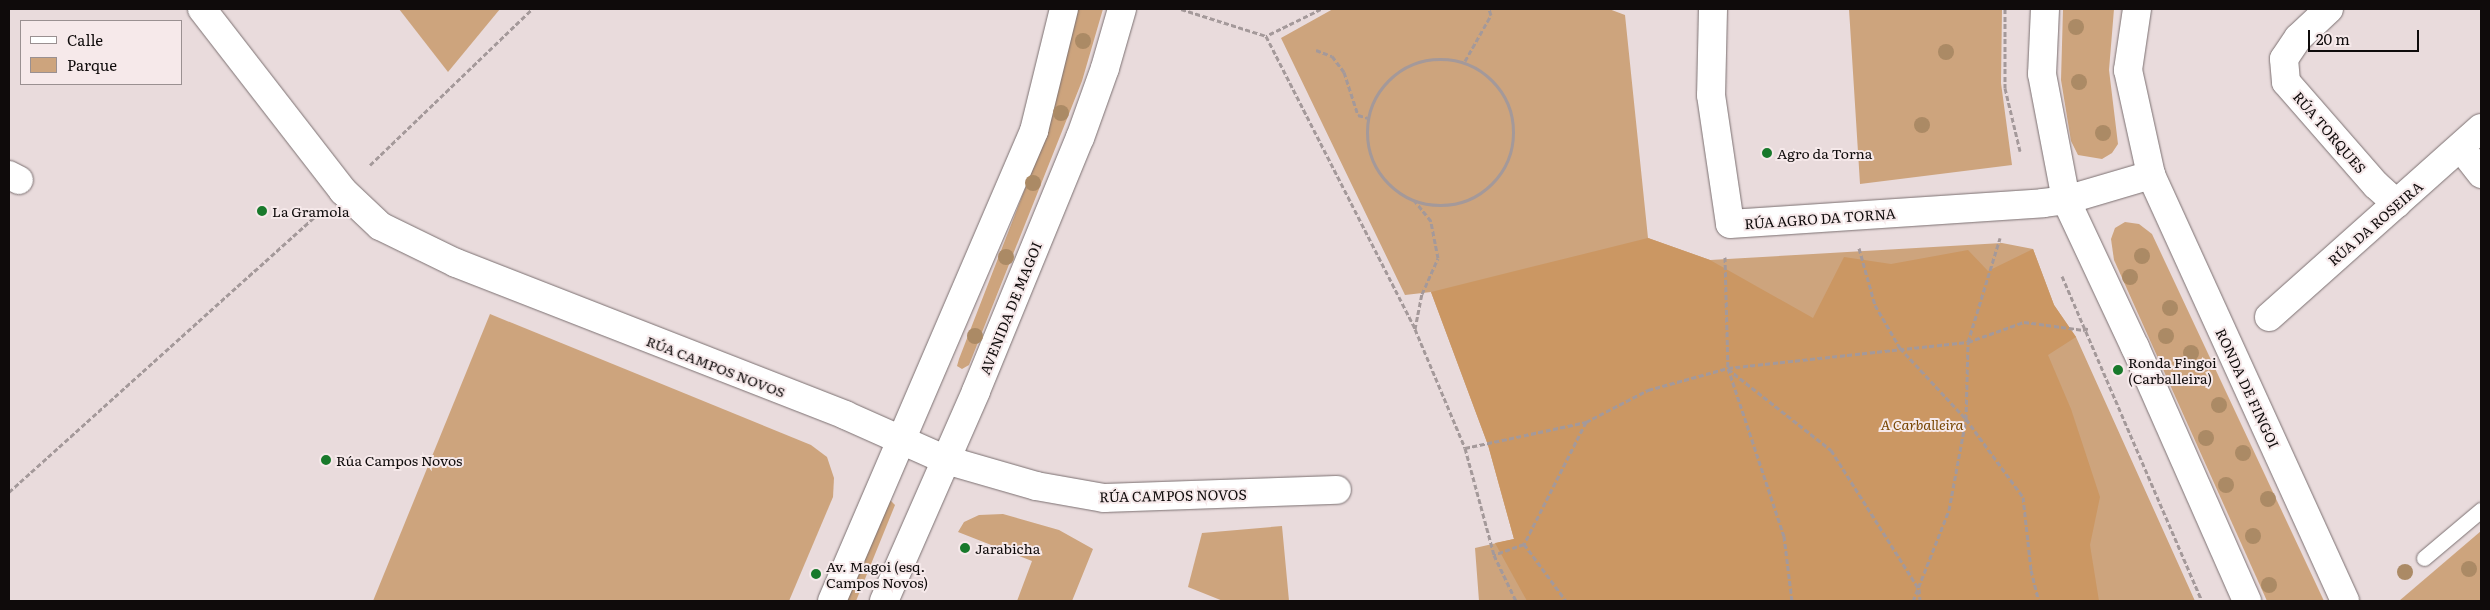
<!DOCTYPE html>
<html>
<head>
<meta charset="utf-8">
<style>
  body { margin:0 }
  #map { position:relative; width:2490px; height:610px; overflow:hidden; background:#e9dbdc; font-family:Literata,serif }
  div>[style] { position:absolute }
  .green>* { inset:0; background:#cda47d }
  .forest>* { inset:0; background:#cb9763 }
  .path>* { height:3px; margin-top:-1.5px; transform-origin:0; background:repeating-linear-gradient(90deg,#a4999a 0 5px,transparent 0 7.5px) }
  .path>.ring { margin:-1.5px; padding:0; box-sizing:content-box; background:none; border:3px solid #a4999a; border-radius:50% }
  .roads { filter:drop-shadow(0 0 1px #7b7071) drop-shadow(0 0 1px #7b7071) }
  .lane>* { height:15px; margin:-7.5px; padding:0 7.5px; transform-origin:7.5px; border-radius:7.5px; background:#fff }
  .street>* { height:28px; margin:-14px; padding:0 14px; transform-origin:14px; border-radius:14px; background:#fff }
  .trees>* { width:16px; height:16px; margin:-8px; border-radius:50%; background:#ab8a65 }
  .dots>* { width:14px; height:14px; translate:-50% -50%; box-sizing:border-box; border:2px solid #f6e9ea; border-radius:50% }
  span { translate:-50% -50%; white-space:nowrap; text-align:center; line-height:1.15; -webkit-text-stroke:4px #f6e9ea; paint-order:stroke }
  .street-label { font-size:14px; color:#0f0b0b }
  .poi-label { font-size:14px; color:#0f0b0b }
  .left { translate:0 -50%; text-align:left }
  .park-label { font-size:14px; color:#784704; font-style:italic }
  .frame { position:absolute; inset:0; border:10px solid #0f0b0b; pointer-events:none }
  .legend { position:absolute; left:20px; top:20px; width:162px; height:65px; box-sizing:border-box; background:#f6e9ea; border:1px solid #9a9091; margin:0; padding:6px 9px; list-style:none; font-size:15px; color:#0f0b0b }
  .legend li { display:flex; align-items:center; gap:10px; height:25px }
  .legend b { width:25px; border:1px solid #9a9091 }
  .scale { position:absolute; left:2308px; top:30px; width:111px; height:22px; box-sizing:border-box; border:2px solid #0f0b0b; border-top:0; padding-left:6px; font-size:15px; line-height:18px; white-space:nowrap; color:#0f0b0b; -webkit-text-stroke:4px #f6e9ea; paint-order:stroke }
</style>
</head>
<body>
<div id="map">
  <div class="green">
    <i style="clip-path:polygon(399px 9px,500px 9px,448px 72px)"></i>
    <i style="clip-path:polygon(1077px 9px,1103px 9px,1082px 81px,969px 365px,962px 369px,957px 366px,959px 359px,1045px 137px)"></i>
    <i style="clip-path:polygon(1333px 9px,1609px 9px,1625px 15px,1648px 238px,1710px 260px,2002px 243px,2033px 249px,2054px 305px,2076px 337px,2195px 601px,1479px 601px,1475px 548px,1514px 539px,1488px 445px,1431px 292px,1405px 295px,1281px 38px)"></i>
    <i style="clip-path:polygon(1849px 9px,2002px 9px,2001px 83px,2012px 165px,1860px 184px)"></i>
    <i style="clip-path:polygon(2063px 9px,2114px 9px,2109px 70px,2118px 144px,2112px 153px,2102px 159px,2078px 155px,2071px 141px,2061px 80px)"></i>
    <i style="clip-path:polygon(2125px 222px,2139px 224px,2152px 234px,2324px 601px,2267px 601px,2114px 260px,2111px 239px,2115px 228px)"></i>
    <i style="clip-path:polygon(490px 314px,811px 445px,827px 457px,834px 478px,833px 497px,789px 601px,373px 601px)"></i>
    <i style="clip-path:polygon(891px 501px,895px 505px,856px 601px,844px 601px,882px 506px)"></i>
    <i style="clip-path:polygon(1003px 514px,1059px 530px,1093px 549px,1072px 601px,1017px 601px,1032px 561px,958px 532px,964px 522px,979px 515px)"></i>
    <i style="clip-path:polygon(1282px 526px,1289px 601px,1223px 601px,1188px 587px,1202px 533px)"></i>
    <i style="clip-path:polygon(2481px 531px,2481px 601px,2399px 601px)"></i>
  </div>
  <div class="forest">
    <i style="clip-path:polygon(1648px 238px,1710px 260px,1813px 318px,1844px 257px,1891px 264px,1968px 250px,1988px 271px,2033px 249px,2054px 305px,2076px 337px,2048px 355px,2071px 409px,2100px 497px,2090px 545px,2099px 601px,1527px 601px,1495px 543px,1514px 539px,1488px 445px,1431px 292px)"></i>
  </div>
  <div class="path">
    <i style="left:1181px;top:9px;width:89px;rotate:17.6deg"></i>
    <i style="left:1321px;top:9px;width:61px;rotate:153.9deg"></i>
    <i style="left:1266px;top:36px;width:329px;rotate:63deg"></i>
    <i style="left:1415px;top:329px;width:129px;rotate:67.2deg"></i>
    <i style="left:1465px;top:448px;width:111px;rotate:74.8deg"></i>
    <i style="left:1494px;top:555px;width:51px;rotate:64.4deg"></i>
    <i style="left:2005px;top:9px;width:79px;rotate:90deg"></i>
    <i style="left:2005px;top:88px;width:65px;rotate:76.6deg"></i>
    <i style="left:1316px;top:50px;width:17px;rotate:21deg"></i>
    <i style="left:1332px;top:56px;width:20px;rotate:53deg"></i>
    <i style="left:1344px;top:72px;width:45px;rotate:72deg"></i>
    <i style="left:1358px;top:115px;width:10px;rotate:17deg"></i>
    <i class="ring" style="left:1367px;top:59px;width:143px;height:143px"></i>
    <i style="left:1465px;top:61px;width:53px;rotate:-60.5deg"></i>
    <i style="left:1491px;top:15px;width:6px;rotate:-108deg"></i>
    <i style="left:370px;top:165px;width:225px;rotate:-43.9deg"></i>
    <i style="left:1859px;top:248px;width:59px;rotate:74.3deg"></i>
    <i style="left:1875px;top:305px;width:50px;rotate:59.8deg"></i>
    <i style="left:1900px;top:348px;width:97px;rotate:47.1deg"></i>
    <i style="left:1966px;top:419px;width:97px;rotate:53.8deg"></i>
    <i style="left:2023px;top:497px;width:73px;rotate:83.7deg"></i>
    <i style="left:2031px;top:570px;width:32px;rotate:76deg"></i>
    <i style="left:1725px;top:257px;width:111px;rotate:88.5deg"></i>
    <i style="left:1728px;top:368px;width:177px;rotate:71.6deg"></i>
    <i style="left:1784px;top:536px;width:65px;rotate:83deg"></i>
    <i style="left:2062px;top:276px;width:354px;rotate:66.7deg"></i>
    <i style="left:1415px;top:329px;width:36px;rotate:-79deg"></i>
    <i style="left:1422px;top:294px;width:39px;rotate:-66deg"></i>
    <i style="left:1438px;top:258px;width:38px;rotate:-101deg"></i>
    <i style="left:1431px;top:221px;width:26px;rotate:-129deg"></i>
    <i style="left:1728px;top:369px;width:131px;rotate:38.2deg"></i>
    <i style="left:1831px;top:450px;width:165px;rotate:57.7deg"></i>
    <i style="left:1919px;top:589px;width:12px;rotate:85deg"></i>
    <i style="left:1586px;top:422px;width:70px;rotate:-27.3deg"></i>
    <i style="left:1648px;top:390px;width:83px;rotate:-15.4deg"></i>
    <i style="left:1728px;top:368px;width:241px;rotate:-6.2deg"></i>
    <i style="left:1968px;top:342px;width:59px;rotate:-19.7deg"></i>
    <i style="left:2024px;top:322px;width:60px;rotate:7.7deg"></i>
    <i style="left:2083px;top:330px;width:6px;rotate:-18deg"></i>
    <i style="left:1465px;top:448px;width:124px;rotate:-12.1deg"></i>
    <i style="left:1586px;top:422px;width:137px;rotate:116.9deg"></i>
    <i style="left:1524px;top:544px;width:32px;rotate:160deg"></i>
    <i style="left:9px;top:492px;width:412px;rotate:-42deg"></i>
    <i style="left:1524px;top:544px;width:71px;rotate:53.6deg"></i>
    <i style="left:1913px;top:601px;width:98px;rotate:-68.4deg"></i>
    <i style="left:1949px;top:510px;width:93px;rotate:-79.4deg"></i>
    <i style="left:1966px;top:419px;width:77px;rotate:-88.5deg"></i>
    <i style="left:1968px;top:342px;width:109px;rotate:-72.9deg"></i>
  </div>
  <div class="roads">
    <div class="lane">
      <i style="left:2424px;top:558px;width:75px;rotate:-40.1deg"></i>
    </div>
    <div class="street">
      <i style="left:202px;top:9px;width:230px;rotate:52.2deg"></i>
      <i style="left:343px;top:191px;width:51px;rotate:43.4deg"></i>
      <i style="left:380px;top:226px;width:85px;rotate:26deg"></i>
      <i style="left:456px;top:263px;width:418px;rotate:21.3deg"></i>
      <i style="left:845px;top:415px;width:111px;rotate:24deg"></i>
      <i style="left:946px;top:460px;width:94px;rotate:16.1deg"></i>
      <i style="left:1036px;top:486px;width:69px;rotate:10deg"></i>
      <i style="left:1104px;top:498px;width:233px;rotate:-2deg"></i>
      <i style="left:1713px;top:9px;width:86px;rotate:91.3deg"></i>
      <i style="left:1711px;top:95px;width:130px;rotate:81.6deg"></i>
      <i style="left:1730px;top:224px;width:314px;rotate:-3.8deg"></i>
      <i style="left:2043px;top:203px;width:23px;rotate:-7deg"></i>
      <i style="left:2066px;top:200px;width:89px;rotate:-16.4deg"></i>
      <i style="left:2045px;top:9px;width:65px;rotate:92.6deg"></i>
      <i style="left:2042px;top:74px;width:128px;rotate:79.2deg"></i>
      <i style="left:2066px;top:200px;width:162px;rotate:64.9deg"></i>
      <i style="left:2135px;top:347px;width:278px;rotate:66.2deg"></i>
      <i style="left:2137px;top:9px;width:62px;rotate:98.4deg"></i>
      <i style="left:2128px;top:70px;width:107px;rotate:77.6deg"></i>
      <i style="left:2151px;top:175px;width:468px;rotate:65.5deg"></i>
      <i style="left:2329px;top:9px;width:42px;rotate:136.9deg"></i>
      <i style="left:2298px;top:38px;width:25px;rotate:124deg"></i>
      <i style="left:2284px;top:59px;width:23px;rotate:85deg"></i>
      <i style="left:2286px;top:82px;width:137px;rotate:48.9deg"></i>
      <i style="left:2376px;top:185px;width:28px;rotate:42deg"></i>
      <i style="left:2461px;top:148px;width:33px;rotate:52deg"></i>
      <i style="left:9px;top:175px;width:11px;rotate:27deg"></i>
      <i style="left:2269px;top:317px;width:284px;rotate:-41.7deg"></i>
      <i style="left:832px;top:601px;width:512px;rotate:-66.74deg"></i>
      <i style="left:1034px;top:131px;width:126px;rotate:-76.2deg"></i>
      <i style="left:884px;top:601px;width:229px;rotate:-66.3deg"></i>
      <i style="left:976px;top:391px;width:274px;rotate:-67.7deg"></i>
      <i style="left:1080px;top:138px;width:74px;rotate:-70.3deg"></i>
      <i style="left:1105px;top:68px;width:61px;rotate:-73.9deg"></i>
    </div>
  </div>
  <div class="trees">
    <i style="left:2076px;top:27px"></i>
    <i style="left:1083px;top:41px"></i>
    <i style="left:1946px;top:52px"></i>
    <i style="left:2079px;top:82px"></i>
    <i style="left:1061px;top:113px"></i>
    <i style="left:1922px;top:125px"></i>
    <i style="left:2103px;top:133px"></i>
    <i style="left:1033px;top:183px"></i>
    <i style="left:2142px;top:256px"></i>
    <i style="left:1006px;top:257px"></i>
    <i style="left:2130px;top:277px"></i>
    <i style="left:2170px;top:308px"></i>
    <i style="left:975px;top:336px"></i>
    <i style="left:2166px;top:336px"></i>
    <i style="left:2191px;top:353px"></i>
    <i style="left:2219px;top:405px"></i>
    <i style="left:2206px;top:438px"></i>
    <i style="left:2243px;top:453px"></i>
    <i style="left:2226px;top:485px"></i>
    <i style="left:2268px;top:499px"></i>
    <i style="left:2253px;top:536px"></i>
    <i style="left:2469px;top:569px"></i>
    <i style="left:2405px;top:572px"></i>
    <i style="left:2269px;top:585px"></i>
  </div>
  <div class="dots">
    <i style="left:1767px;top:153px;background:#18792b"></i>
    <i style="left:262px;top:211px;background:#18792b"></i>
    <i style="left:2118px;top:370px;background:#18792b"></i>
    <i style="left:326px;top:460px;background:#18792b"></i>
    <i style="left:965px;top:548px;background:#18792b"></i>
    <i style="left:816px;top:574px;background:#18792b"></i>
  </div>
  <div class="street-label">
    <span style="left:2330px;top:132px;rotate:49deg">RÚA TORQUES</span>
    <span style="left:1820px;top:218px;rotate:-4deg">RÚA AGRO DA TORNA</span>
    <span style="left:2375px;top:223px;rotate:-41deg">RÚA DA ROSEIRA</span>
    <span style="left:1010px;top:308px;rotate:-68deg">AVENIDA DE MAGOI</span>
    <span style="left:716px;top:366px;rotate:21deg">RÚA CAMPOS NOVOS</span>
    <span style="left:2248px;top:388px;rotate:65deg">RONDA DE FINGOI</span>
    <span style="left:1173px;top:495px;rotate:-1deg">RÚA CAMPOS NOVOS</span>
  </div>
  <div class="poi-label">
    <span class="left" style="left:1777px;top:153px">Agro da Torna</span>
    <span class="left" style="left:272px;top:211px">La Gramola</span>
    <span class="left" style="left:2128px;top:370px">Ronda Fingoi<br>(Carballeira)</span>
    <span class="left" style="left:336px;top:460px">Rúa Campos Novos</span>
    <span class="left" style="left:975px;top:548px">Jarabicha</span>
    <span class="left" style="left:826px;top:574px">Av. Magoi (esq.<br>Campos Novos)</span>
  </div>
  <div class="park-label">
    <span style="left:1922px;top:424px">A Carballeira</span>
  </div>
  <div class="frame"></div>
  <ul class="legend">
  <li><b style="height:6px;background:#fff"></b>Calle</li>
  <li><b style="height:14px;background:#cda47d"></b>Parque</li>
  </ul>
  <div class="scale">20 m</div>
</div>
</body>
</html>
